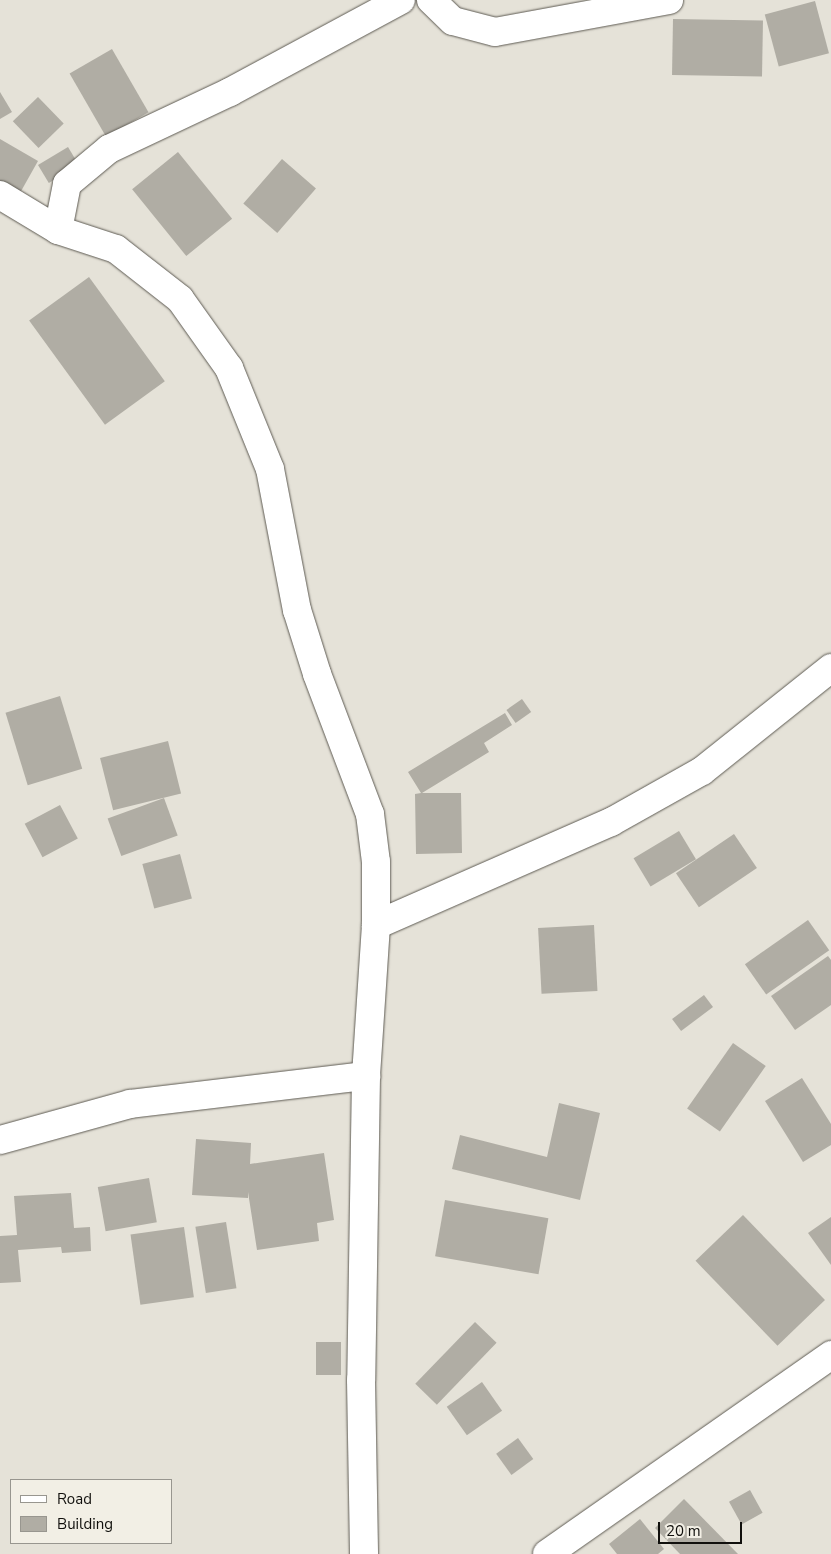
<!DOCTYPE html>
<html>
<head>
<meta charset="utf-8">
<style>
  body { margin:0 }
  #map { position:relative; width:831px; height:1554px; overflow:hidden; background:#e5e2d8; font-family:"Nunito Sans",sans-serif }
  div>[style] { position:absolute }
  .building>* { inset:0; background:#b0ada4; transform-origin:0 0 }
  .roads { filter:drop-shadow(0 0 1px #5e5b53) drop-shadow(0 0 1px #5e5b53) }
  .minor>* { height:28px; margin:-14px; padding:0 14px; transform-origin:14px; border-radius:14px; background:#fff }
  span { translate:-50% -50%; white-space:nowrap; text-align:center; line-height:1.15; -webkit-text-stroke:4px #f2efe5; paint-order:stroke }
  .legend { position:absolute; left:10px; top:1479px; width:162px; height:65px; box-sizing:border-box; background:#f2efe5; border:1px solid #98968f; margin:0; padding:6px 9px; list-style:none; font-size:15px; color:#11100d }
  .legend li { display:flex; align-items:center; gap:10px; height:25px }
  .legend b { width:25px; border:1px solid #98968f }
  .scale { position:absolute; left:658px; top:1522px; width:84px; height:22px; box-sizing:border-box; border:2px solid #11100d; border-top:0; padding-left:6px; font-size:15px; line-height:18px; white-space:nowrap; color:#11100d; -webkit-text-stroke:4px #f2efe5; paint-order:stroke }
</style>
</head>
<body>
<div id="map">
  <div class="building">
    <i style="left:815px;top:1px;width:54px;height:52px;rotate:75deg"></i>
    <i style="left:673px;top:19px;width:90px;height:56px;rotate:1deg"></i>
    <i style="left:112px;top:49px;width:73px;height:49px;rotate:60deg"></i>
    <i style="clip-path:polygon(0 92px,12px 112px,0 119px)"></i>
    <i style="left:38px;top:97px;width:37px;height:35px;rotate:46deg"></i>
    <i style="clip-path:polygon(0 139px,38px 161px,20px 193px,0 182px)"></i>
    <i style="left:68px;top:147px;width:21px;height:35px;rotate:59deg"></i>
    <i style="left:178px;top:152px;width:86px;height:59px;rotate:51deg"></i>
    <i style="left:282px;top:159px;width:45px;height:59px;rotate:41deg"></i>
    <i style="left:89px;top:277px;width:129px;height:74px;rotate:54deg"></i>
    <i style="left:60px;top:696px;width:76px;height:57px;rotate:73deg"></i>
    <i style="left:522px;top:699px;width:16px;height:19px;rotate:55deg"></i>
    <i style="clip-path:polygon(505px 713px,512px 725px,484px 743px,489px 752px,422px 793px,461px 793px,462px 853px,416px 854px,415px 794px,421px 793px,408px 772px)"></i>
    <i style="left:168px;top:741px;width:54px;height:70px;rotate:76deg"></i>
    <i style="left:164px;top:798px;width:40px;height:60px;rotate:70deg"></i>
    <i style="left:60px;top:805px;width:38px;height:40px;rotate:62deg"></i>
    <i style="left:679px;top:831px;width:33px;height:53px;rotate:59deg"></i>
    <i style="left:734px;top:834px;width:41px;height:70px;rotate:56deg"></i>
    <i style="left:180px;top:854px;width:46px;height:39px;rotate:75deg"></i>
    <i style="left:808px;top:920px;width:37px;height:77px;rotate:55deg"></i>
    <i style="left:594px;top:925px;width:66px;height:56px;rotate:87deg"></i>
    <i style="clip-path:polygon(828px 956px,831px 960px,831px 1005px,795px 1030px,771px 996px)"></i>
    <i style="left:704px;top:995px;width:15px;height:40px;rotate:53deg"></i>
    <i style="left:733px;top:1043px;width:40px;height:80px;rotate:35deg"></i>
    <i style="clip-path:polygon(802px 1078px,831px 1124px,831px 1145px,803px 1162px,765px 1101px)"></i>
    <i style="clip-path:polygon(559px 1103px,600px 1113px,580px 1200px,452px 1169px,460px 1135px,547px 1157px)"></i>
    <i style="clip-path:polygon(196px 1139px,251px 1143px,250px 1164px,324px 1153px,334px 1220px,317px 1223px,319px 1241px,257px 1250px,248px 1192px,248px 1198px,192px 1195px)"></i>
    <i style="left:149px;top:1178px;width:45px;height:52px;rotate:80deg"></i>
    <i style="clip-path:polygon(71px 1193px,74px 1228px,90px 1227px,91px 1251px,62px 1253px,61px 1247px,18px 1250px,21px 1282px,0 1283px,0 1236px,17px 1235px,14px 1196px)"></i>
    <i style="left:445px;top:1200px;width:105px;height:57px;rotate:10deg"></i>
    <i style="left:743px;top:1215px;width:118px;height:66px;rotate:46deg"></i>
    <i style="clip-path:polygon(831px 1217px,831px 1265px,808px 1233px)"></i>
    <i style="left:226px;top:1222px;width:67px;height:31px;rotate:81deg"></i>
    <i style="left:184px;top:1227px;width:71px;height:54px;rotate:82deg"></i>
    <i style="left:475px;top:1322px;width:30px;height:86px;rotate:44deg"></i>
    <i style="left:316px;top:1342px;width:25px;height:33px"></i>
    <i style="left:482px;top:1382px;width:35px;height:43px;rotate:55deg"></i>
    <i style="left:518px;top:1438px;width:26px;height:27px;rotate:54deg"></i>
    <i style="left:750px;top:1490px;width:26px;height:24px;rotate:61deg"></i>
    <i style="clip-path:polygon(684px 1499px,738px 1554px,680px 1554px,655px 1528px)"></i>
    <i style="clip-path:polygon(640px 1519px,664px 1549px,658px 1554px,617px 1554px,609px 1544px)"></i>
  </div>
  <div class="roads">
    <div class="minor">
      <i style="left:431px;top:0;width:30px;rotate:44deg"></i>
      <i style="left:453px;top:21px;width:43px;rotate:14.7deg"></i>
      <i style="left:495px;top:32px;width:177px;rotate:-10.4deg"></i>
      <i style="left:0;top:195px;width:68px;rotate:31.1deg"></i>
      <i style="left:58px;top:230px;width:61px;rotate:18.1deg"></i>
      <i style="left:116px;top:249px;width:81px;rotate:38deg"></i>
      <i style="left:180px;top:299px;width:85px;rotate:54.6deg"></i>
      <i style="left:229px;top:368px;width:109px;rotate:67.9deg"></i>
      <i style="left:270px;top:469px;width:144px;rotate:79.2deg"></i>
      <i style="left:297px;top:610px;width:67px;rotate:72.6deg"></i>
      <i style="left:317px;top:674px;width:150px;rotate:69.3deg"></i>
      <i style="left:370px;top:814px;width:48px;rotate:82.9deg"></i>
      <i style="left:376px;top:862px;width:63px;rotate:90deg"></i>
      <i style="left:376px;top:925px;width:151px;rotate:93.8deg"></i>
      <i style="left:366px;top:1076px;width:304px;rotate:90.9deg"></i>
      <i style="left:361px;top:1380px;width:174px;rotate:89deg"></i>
      <i style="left:58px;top:230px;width:47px;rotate:-78.9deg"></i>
      <i style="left:67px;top:184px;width:55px;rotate:-39.8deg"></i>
      <i style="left:109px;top:149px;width:134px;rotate:-25.2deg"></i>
      <i style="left:230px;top:92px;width:194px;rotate:-28.3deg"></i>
      <i style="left:376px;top:925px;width:257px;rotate:-23.7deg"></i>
      <i style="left:611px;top:822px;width:104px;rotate:-29.3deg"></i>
      <i style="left:702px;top:771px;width:165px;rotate:-38.6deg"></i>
      <i style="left:0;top:1140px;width:135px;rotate:-15.5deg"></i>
      <i style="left:130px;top:1104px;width:238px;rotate:-6.8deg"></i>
      <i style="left:547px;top:1554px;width:347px;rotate:-35deg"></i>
    </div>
  </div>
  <ul class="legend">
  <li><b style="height:6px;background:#fff"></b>Road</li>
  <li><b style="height:14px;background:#b0ada4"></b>Building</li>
  </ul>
  <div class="scale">20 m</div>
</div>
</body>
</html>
